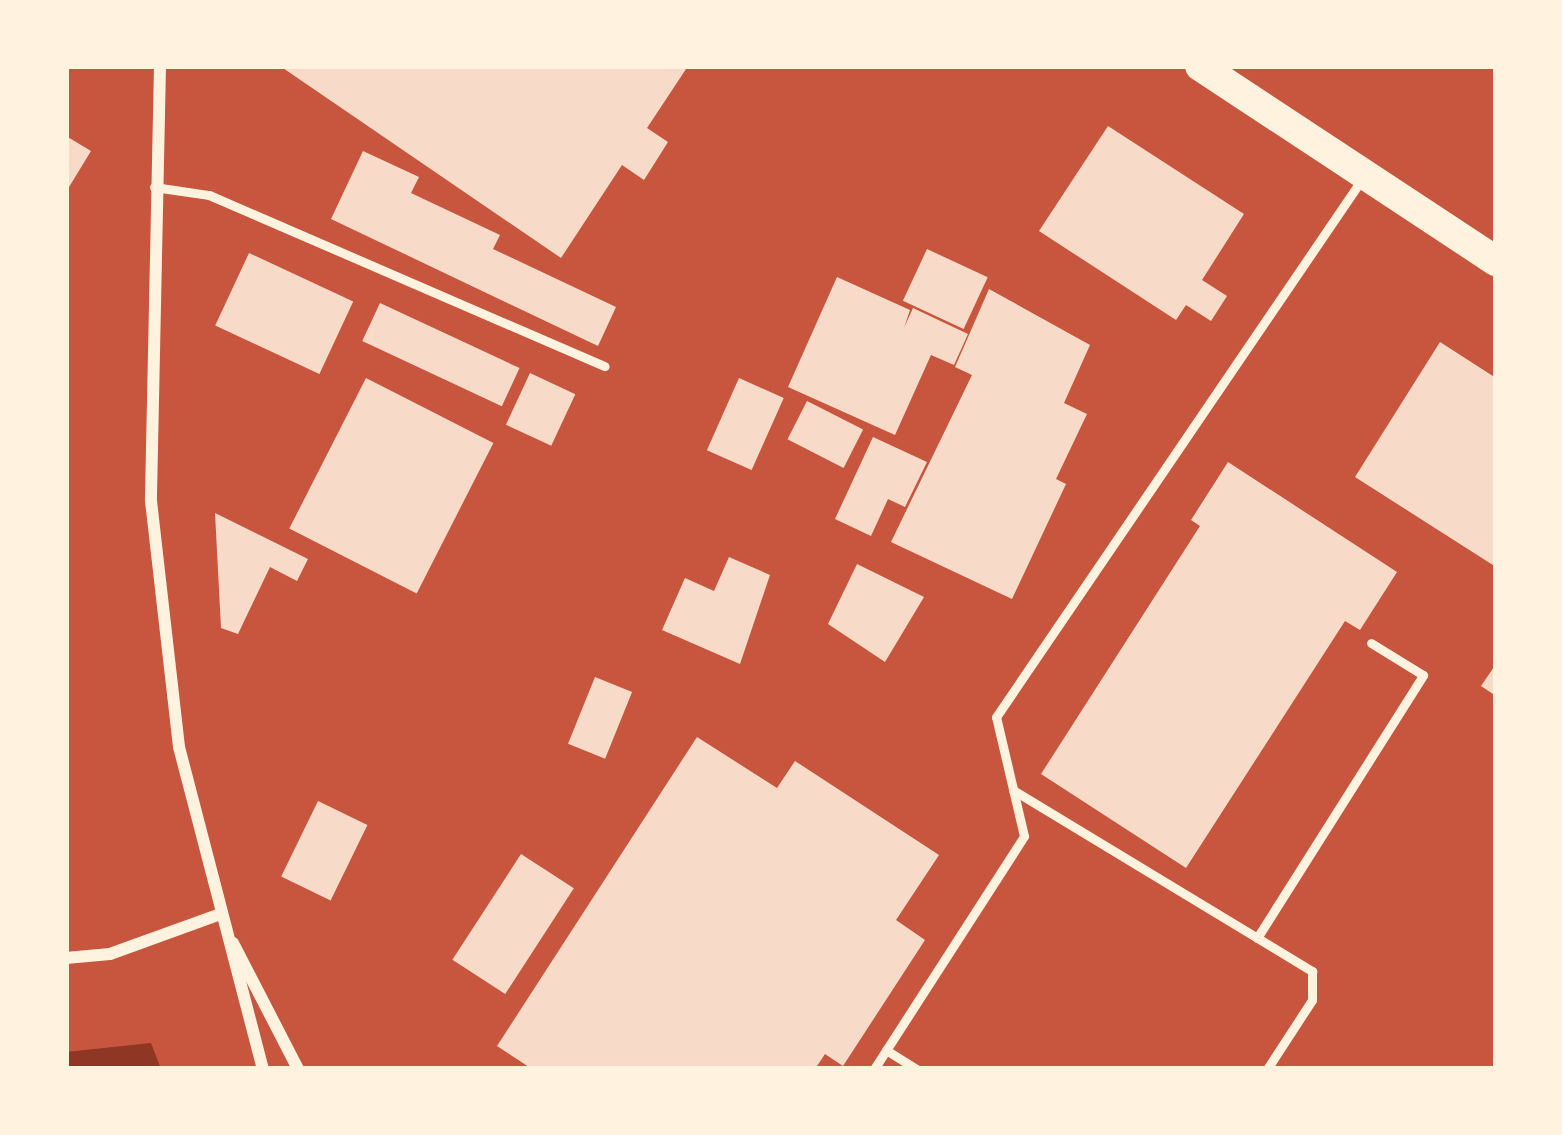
<!DOCTYPE html>
<html>
<head>
<meta charset="utf-8">
<style>
  body { margin:0 }
  #map { position:relative; width:1562px; height:1135px; overflow:hidden; background:#c8553d; font-family:"Noto Sans",sans-serif }
  div>[style] { position:absolute }
  .water>* { inset:0; background:#8f3625 }
  .building>* { inset:0; background:#f7dbc8; transform-origin:0 0 }
  .service>* { height:9px; margin:-4.5px; padding:0 4.5px; transform-origin:4.5px; border-radius:4.5px; background:#fff3e0 }
  .minor>* { height:12px; margin:-6px; padding:0 6px; transform-origin:6px; border-radius:6px; background:#fff3e0 }
  .primary>* { height:30px; margin:-15px; padding:0 15px; transform-origin:15px; border-radius:15px; background:#fff3e0 }
  span { translate:-50% -50%; white-space:nowrap; text-align:center; line-height:1.15; -webkit-text-stroke:12px #fff3e0; paint-order:stroke }
  .frame { position:absolute; inset:0; border:69px solid #fff3e0; pointer-events:none }
</style>
</head>
<body>
<div id="map">
  <div class="water">
    <i style="clip-path:polygon(151px 1043px,161px 1069px,66px 1069px,66px 1052px)"></i>
  </div>
  <div class="building">
    <i style="clip-path:polygon(280px 66px,688px 66px,647px 128px,668px 142px,644px 180px,622px 165px,561px 258px)"></i>
    <i style="clip-path:polygon(1108px 126px,1244px 214px,1202px 280px,1227px 296px,1211px 321px,1186px 305px,1176px 320px,1039px 231px)"></i>
    <i style="clip-path:polygon(66px 136px,91px 151px,66px 192px)"></i>
    <i style="clip-path:polygon(363px 151px,419px 177px,411px 193px,500px 235px,493px 249px,616px 307px,598px 346px,331px 219px)"></i>
    <i style="left:927px;top:249px;width:67px;height:57px;rotate:25deg"></i>
    <i style="left:249px;top:253px;width:115px;height:80px;rotate:25deg"></i>
    <i style="clip-path:polygon(837px 277px,910px 310px,904px 328px,913px 308px,968px 334px,954px 365px,931px 355px,895px 435px,788px 387px)"></i>
    <i style="clip-path:polygon(989px 289px,1090px 345px,1064px 403px,1087px 414px,1056px 479px,1066px 484px,1012px 599px,891px 542px,972px 375px,955px 367px)"></i>
    <i style="left:380px;top:303px;width:154px;height:42px;rotate:25deg"></i>
    <i style="clip-path:polygon(1440px 342px,1496px 378px,1496px 567px,1355px 477px)"></i>
    <i style="left:530px;top:373px;width:50px;height:57px;rotate:25deg"></i>
    <i style="left:366px;top:378px;width:143px;height:169px;rotate:27deg"></i>
    <i style="left:739px;top:378px;width:49px;height:79px;rotate:24deg"></i>
    <i style="left:807px;top:401px;width:63px;height:43px;rotate:27deg"></i>
    <i style="clip-path:polygon(873px 437px,927px 462px,905px 507px,888px 499px,871px 536px,835px 519px)"></i>
    <i style="clip-path:polygon(1228px 462px,1397px 572px,1360px 630px,1345px 621px,1186px 868px,1041px 774px,1200px 526px,1191px 520px)"></i>
    <i style="clip-path:polygon(215px 513px,308px 559px,297px 581px,270px 567px,238px 634px,221px 628px)"></i>
    <i style="clip-path:polygon(729px 557px,770px 575px,740px 664px,662px 630px,685px 578px,714px 591px)"></i>
    <i style="clip-path:polygon(857px 564px,924px 597px,885px 662px,828px 624px)"></i>
    <i style="clip-path:polygon(1496px 664px,1496px 696px,1481px 686px)"></i>
    <i style="left:595px;top:677px;width:40px;height:72px;rotate:22deg"></i>
    <i style="clip-path:polygon(697px 737px,777px 788px,795px 761px,939px 855px,896px 920px,925px 940px,843px 1066px,825px 1054px,815px 1069px,532px 1069px,497px 1046px)"></i>
    <i style="left:318px;top:801px;width:55px;height:84px;rotate:26deg"></i>
    <i style="left:521px;top:854px;width:63px;height:126px;rotate:33deg"></i>
  </div>
  <div class="service">
    <i style="left:154px;top:187px;width:56px;rotate:8.3deg"></i>
    <i style="left:209px;top:195px;width:431px;rotate:23.4deg"></i>
    <i style="left:1013px;top:790px;width:350px;rotate:31.2deg"></i>
    <i style="left:1312px;top:971px;width:29px;rotate:90deg"></i>
    <i style="left:1312px;top:1000px;width:82px;rotate:123.1deg"></i>
    <i style="left:1257px;top:938px;width:311px;rotate:-57.7deg"></i>
    <i style="left:1423px;top:675px;width:61px;rotate:-148.4deg"></i>
    <i style="left:886px;top:1050px;width:36px;rotate:32deg"></i>
    <i style="left:874px;top:1069px;width:277px;rotate:-57.2deg"></i>
    <i style="left:1024px;top:836px;width:122px;rotate:-103.2deg"></i>
    <i style="left:996px;top:717px;width:651px;rotate:-55.77deg"></i>
  </div>
  <div class="minor">
    <i style="left:160px;top:66px;width:435px;rotate:91.2deg"></i>
    <i style="left:151px;top:501px;width:248px;rotate:83.5deg"></i>
    <i style="left:179px;top:747px;width:333px;rotate:75.4deg"></i>
    <i style="left:233px;top:943px;width:142px;rotate:62.7deg"></i>
    <i style="left:66px;top:958px;width:44px;rotate:-5.2deg"></i>
    <i style="left:110px;top:954px;width:115px;rotate:-19.9deg"></i>
  </div>
  <div class="primary">
    <i style="left:1200px;top:66px;width:354px;rotate:33.4deg"></i>
  </div>
  <div class="frame"></div>
</div>
</body>
</html>
